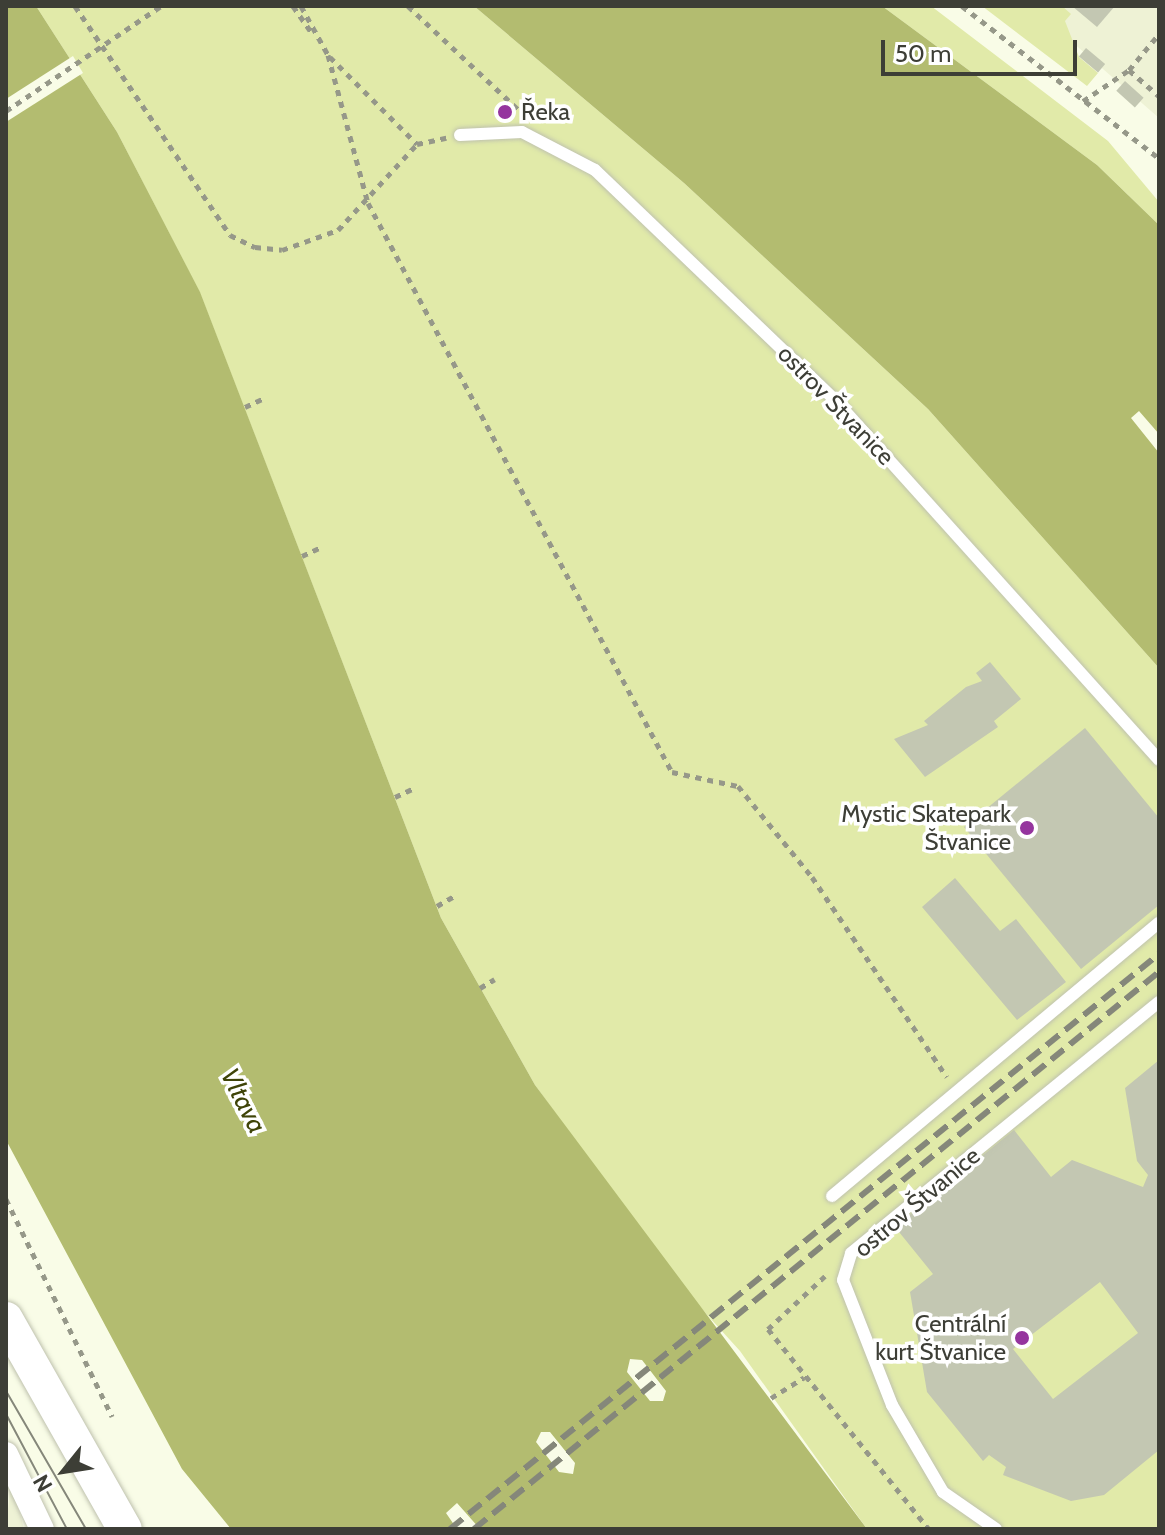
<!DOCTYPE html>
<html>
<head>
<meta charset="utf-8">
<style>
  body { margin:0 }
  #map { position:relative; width:1165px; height:1535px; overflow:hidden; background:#f9fce7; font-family:Cabin,sans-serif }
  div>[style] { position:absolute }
  .built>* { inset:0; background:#eef2d5 }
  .green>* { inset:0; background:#e1eaa9 }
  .water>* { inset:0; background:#b3bc70 }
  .pier>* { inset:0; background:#f9fce7 }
  .building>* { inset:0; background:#c3c7b2; transform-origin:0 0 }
  .path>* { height:5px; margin-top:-2.5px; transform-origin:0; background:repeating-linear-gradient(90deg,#969889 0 6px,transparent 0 12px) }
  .roads { filter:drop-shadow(0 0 2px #bfc2ae) drop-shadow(0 0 2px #bfc2ae) }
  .service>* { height:12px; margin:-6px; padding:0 6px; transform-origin:6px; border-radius:6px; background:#fff }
  .minor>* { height:24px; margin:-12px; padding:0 12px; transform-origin:12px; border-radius:12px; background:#fff }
  .secondary>* { height:34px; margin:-17px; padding:0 17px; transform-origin:17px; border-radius:17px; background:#fff }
  .tram>* { height:2px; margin:-1px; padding:0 1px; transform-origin:1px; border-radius:1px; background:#85877a }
  .rail>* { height:6px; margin-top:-3px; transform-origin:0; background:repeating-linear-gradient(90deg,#85877a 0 16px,transparent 0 24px) }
  .path-bridge>* { height:5px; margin-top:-2.5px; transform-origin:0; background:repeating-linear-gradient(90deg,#969889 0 6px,transparent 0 12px) }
  .dots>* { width:22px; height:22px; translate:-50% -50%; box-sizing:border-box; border:4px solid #fff; border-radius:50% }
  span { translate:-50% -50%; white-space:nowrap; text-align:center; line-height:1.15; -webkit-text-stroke:7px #fff; paint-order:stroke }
  .poi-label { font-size:24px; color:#3d3e36 }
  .left { translate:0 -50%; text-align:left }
  .right { translate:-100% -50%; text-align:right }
  .street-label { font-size:24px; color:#3d3e36 }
  .water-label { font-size:26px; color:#3f4408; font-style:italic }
  .frame { position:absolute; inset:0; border:8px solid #3d3e36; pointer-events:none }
  .north { position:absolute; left:24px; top:1431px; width:80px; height:80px; -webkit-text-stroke:6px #fff; paint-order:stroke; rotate:240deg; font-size:22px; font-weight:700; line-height:32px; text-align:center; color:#3d3e36 }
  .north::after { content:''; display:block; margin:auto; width:28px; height:36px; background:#3d3e36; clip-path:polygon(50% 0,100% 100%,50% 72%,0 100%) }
  .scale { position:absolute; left:881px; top:40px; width:196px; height:36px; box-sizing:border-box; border:4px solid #3d3e36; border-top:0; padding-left:10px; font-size:24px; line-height:28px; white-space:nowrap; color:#3d3e36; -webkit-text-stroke:6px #fff; paint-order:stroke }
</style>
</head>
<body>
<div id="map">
  <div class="built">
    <i style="clip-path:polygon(1031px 6px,1159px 6px,1159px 118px)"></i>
    <i style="clip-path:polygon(11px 1479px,24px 1529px,6px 1529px)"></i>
  </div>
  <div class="green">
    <i style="clip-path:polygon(36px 6px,474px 6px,684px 183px,928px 409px,1159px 668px,1159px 1529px,867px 1529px,740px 1351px,681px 1286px,535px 1085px,441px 918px,200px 293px,117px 132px)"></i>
    <i style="clip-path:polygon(882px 6px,931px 6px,1108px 141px,1159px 202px,1159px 225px,1097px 165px)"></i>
    <i style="clip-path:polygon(982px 6px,1062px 6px,1071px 14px,1065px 21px,1079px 57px,1098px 73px,1087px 86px)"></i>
  </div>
  <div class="water">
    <i style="clip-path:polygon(evenodd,6px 6px,36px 6px,117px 132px,200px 292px,441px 918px,535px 1085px,867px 1529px,480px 1529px,457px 1503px,446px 1513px,457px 1529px,231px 1529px,182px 1469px,6px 1140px,6px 6px,630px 1359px,642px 1360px,666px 1391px,663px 1401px,650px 1401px,627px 1372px,630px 1359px,6px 6px,541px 1432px,550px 1432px,575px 1463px,573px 1474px,559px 1472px,536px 1442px,541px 1432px)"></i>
    <i style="clip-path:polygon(474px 6px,882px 6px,1097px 165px,1159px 225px,1159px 434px,1139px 411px,1131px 418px,1159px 453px,1159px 668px,928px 409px,684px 183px)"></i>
  </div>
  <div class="pier">
    <i style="clip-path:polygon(73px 56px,83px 73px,6px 122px,6px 99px)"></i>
  </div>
  <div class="building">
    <i style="clip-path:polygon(1072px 6px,1115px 6px,1097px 27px)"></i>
    <i style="left:1086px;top:48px;width:25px;height:11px;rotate:40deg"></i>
    <i style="left:1125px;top:81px;width:25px;height:13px;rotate:42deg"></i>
    <i style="clip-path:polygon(990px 662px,1021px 699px,994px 721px,998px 727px,925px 777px,894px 739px,928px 725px,924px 721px,966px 687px,982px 681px,976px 673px)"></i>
    <i style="clip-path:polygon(1085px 728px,1159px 818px,1159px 905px,1081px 969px,964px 827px)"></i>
    <i style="clip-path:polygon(955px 878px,1000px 931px,1016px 919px,1066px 982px,1017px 1020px,922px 907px)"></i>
    <i style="clip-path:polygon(evenodd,1159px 1060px,1159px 1450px,1104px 1495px,1071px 1501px,1003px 1475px,1006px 1467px,989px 1455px,983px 1461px,927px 1392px,910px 1292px,933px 1274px,895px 1227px,1014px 1130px,1051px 1177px,1072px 1160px,1143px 1187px,1148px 1175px,1137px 1161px,1125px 1088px,1159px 1060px,1100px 1282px,1138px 1333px,1053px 1399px,1013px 1349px,1100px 1282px)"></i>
  </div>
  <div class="path">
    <i style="left:75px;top:6px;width:277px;rotate:55.9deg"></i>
    <i style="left:230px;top:235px;width:28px;rotate:26deg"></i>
    <i style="left:255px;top:247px;width:27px;rotate:6deg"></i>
    <i style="left:282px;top:250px;width:59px;rotate:-19.7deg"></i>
    <i style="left:338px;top:230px;width:117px;rotate:-47.4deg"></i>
    <i style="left:417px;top:144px;width:30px;rotate:-12deg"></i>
    <i style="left:293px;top:6px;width:33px;rotate:55deg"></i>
    <i style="left:301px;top:6px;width:56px;rotate:61.1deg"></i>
    <i style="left:328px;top:55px;width:153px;rotate:74.9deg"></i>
    <i style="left:368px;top:203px;width:645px;rotate:61.89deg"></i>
    <i style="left:672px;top:772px;width:67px;rotate:12deg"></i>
    <i style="left:738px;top:786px;width:117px;rotate:50.9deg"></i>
    <i style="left:812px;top:877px;width:241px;rotate:56deg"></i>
    <i style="left:408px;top:6px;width:159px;rotate:43.2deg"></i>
    <i style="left:962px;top:6px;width:249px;rotate:37.7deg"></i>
    <i style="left:330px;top:57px;width:123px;rotate:45deg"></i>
    <i style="left:1129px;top:70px;width:40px;rotate:41deg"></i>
    <i style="left:1083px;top:101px;width:55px;rotate:-34deg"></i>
    <i style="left:1129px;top:70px;width:47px;rotate:-50.2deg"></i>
    <i style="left:245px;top:407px;width:19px;rotate:-25deg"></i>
    <i style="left:302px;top:556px;width:19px;rotate:-25deg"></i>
    <i style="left:395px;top:797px;width:21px;rotate:-25deg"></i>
    <i style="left:437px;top:906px;width:20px;rotate:-30deg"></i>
    <i style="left:480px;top:988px;width:17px;rotate:-31deg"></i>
    <i style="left:6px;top:1199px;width:242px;rotate:64deg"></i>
    <i style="left:825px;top:1276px;width:78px;rotate:137.1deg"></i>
    <i style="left:768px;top:1329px;width:257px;rotate:51.2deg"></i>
    <i style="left:771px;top:1398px;width:39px;rotate:-32deg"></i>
  </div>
  <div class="roads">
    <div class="service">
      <i style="left:460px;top:135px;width:62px;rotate:-2.8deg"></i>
      <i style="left:522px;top:132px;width:82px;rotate:27.5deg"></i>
      <i style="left:595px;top:170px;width:332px;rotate:43.8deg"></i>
      <i style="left:835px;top:400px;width:484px;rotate:48deg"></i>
      <i style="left:832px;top:1196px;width:426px;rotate:-39.9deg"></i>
      <i style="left:996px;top:1529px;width:65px;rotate:-145.1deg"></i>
      <i style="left:943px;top:1492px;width:101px;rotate:-120.4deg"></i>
      <i style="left:892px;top:1405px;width:134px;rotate:-111.4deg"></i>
      <i style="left:843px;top:1280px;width:28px;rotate:-73deg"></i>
      <i style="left:851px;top:1253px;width:397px;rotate:-39.2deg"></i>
    </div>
    <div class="minor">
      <i style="left:6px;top:1454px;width:83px;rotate:64.4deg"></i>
    </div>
    <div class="secondary">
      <i style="left:6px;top:1319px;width:241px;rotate:60.5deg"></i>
    </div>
  </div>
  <div class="tram">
    <i style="left:6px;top:1391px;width:160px;rotate:59.9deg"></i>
    <i style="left:6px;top:1414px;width:130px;rotate:62.1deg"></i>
  </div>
  <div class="rail">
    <i style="left:450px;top:1529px;width:913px;rotate:-39.04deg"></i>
    <i style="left:474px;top:1529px;width:883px;rotate:-39.12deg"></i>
  </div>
  <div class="path-bridge">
    <i style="left:6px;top:111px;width:187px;rotate:-34.1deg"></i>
  </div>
  <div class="dots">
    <i style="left:505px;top:112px;background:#95359e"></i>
    <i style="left:1027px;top:828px;background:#95359e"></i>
    <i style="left:1022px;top:1338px;background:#95359e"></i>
  </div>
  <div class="poi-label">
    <span class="left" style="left:521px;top:112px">Řeka</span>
    <span class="right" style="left:1011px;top:828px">Mystic Skatepark<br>Štvanice</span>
    <span class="right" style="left:1006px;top:1338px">Centrální<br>kurt Štvanice</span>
  </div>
  <div class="street-label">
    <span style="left:836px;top:405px;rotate:46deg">ostrov Štvanice</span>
    <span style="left:917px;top:1202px;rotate:-40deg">ostrov Štvanice</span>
  </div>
  <div class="water-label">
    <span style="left:243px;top:1101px;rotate:63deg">Vltava</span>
  </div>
  <div class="frame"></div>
  <div class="north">N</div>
  <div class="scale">50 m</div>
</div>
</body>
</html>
